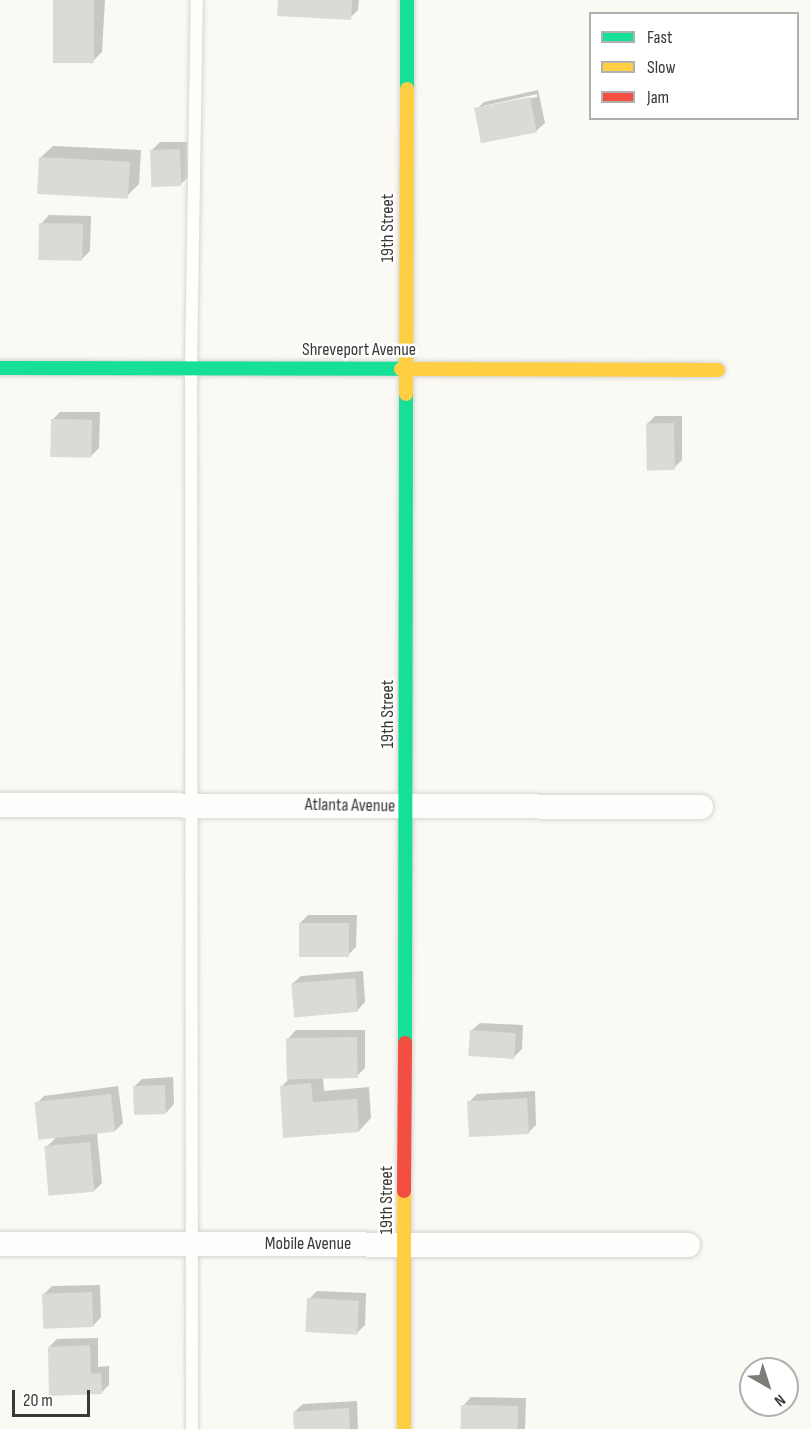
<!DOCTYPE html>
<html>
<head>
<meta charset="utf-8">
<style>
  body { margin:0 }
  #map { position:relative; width:811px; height:1429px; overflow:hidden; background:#faf9f4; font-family:"Sofia Sans Condensed",sans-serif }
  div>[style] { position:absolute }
  .shadow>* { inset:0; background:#0003 }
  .building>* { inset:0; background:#dbdad6; transform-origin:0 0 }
  .roads { filter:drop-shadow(0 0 2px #d6d5d1) drop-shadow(0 0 2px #d6d5d1) }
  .lane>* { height:12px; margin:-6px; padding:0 6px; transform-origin:6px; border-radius:6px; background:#fefefd }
  .street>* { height:24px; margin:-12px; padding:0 12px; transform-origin:12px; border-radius:12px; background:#fefefd }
  .fast>* { height:14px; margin:-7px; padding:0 7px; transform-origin:7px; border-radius:7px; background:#16e098 }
  .slow>* { height:14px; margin:-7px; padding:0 7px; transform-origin:7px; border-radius:7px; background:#ffcf43 }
  .jam>* { height:14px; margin:-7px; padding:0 7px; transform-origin:7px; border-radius:7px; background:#f24e42 }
  span { translate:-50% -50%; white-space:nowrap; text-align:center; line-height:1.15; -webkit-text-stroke:5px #fff; paint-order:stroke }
  .street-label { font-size:18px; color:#3a3936 }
  .legend { position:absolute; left:589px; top:12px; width:210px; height:108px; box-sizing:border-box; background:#fff; border:2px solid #b0b0af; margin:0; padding:8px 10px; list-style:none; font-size:18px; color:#3a3936 }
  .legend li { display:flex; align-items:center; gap:12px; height:30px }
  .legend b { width:30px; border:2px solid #b0b0af }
  .north { position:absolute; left:739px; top:1357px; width:60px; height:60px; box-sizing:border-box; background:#fff; border:2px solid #b0b0af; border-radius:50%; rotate:141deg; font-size:16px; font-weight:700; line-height:24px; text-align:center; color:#3a3936 }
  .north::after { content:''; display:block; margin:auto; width:21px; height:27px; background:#7d7c78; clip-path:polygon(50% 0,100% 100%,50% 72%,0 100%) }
  .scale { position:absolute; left:12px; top:1390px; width:78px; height:27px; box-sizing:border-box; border:3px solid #3a3936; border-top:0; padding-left:8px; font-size:18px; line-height:21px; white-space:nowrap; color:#3a3936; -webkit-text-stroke:4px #fff; paint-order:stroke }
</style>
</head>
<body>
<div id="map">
  <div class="shadow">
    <i style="clip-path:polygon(54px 0,105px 0,102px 52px,90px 64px)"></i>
    <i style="clip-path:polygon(280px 0,359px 0,358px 10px,350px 18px)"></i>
    <i style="clip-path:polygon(evenodd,538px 90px,545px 123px,536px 131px,476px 110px,484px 102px,538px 90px,537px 94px,537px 97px,483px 109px,483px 106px,537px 94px)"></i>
    <i style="clip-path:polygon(160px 142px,187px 142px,188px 177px,180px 185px,152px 150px)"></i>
    <i style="clip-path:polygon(53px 146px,141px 150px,139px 184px,127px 196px,40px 158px)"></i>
    <i style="clip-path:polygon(49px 215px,91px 216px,90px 251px,81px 260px,41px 224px)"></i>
    <i style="clip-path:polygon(60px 412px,100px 412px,99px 448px,91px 456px,52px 420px)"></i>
    <i style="clip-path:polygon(655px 416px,682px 416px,682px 460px,674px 468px,647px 424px)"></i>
    <i style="clip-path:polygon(308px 915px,357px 915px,356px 947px,348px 955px,300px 923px)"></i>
    <i style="clip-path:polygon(363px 971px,365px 1002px,357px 1011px,292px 984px,301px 976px)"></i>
    <i style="clip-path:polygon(480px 1023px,523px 1025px,522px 1049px,514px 1057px,471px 1031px)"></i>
    <i style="clip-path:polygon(296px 1030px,365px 1030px,365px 1068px,357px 1076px,323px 1076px,324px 1091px,369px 1087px,371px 1118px,359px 1131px,281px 1087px,291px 1077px,288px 1039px)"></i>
    <i style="clip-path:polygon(173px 1077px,174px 1104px,166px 1113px,134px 1087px,142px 1079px)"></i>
    <i style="clip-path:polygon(118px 1086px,123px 1123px,115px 1131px,97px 1133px,102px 1183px,94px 1191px,46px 1147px,55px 1139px,36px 1104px,44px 1096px)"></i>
    <i style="clip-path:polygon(535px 1091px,536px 1125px,528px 1133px,469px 1102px,477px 1094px)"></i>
    <i style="clip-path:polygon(100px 1285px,101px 1317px,93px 1326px,44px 1294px,52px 1286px)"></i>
    <i style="clip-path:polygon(317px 1291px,366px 1293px,365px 1325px,357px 1333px,309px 1299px)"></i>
    <i style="clip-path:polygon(98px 1338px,98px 1367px,109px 1366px,109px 1385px,101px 1393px,49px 1347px,57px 1339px)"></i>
    <i style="clip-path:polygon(471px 1397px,526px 1398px,525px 1429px,462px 1429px,463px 1406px)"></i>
    <i style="clip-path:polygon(357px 1401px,358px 1429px,295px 1429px,294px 1412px,303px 1404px)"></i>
  </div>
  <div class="building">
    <i style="left:53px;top:0;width:41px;height:63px"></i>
    <i style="clip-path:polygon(278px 0,352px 0,351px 20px,277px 16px)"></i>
    <i style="left:530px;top:97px;width:36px;height:57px;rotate:79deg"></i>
    <i style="left:180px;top:149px;width:37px;height:30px;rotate:88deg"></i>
    <i style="left:39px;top:157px;width:91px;height:37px;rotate:3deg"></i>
    <i style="left:39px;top:223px;width:44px;height:37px;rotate:1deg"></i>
    <i style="left:51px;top:419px;width:41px;height:38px;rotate:1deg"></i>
    <i style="left:674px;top:423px;width:47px;height:28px;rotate:89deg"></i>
    <i style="left:299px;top:923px;width:50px;height:34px"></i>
    <i style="left:355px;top:978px;width:34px;height:64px;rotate:85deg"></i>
    <i style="left:470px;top:1030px;width:46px;height:26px;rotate:4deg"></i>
    <i style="left:357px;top:1037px;width:41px;height:71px;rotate:89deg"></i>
    <i style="clip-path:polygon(311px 1083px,313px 1102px,357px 1099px,359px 1132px,283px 1138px,280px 1086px)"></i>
    <i style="left:165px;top:1085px;width:29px;height:32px;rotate:88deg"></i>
    <i style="left:111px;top:1094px;width:38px;height:77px;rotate:84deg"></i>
    <i style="left:527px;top:1098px;width:36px;height:60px;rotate:87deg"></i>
    <i style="left:90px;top:1142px;width:50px;height:46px;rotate:85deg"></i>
    <i style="left:92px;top:1292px;width:35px;height:50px;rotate:88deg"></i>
    <i style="left:307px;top:1298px;width:52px;height:34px;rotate:3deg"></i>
    <i style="clip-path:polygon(90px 1345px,91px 1374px,101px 1373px,102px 1394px,49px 1396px,48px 1347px)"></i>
    <i style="left:461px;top:1405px;width:57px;height:24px;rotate:1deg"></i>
    <i style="clip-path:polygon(349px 1408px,350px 1429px,294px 1429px,293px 1412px)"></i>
  </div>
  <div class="roads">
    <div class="lane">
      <i style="left:192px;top:1429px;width:1061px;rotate:-90.05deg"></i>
      <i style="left:191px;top:368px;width:368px;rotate:-89.1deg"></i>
    </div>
    <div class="street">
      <i style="left:0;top:805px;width:701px;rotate:0.16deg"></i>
      <i style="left:0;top:1244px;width:688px;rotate:0.08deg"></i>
    </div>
    <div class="fast">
      <i style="left:407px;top:89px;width:89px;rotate:-90deg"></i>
      <i style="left:0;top:368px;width:401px;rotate:0.1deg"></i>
      <i style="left:405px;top:1043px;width:649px;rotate:-89.91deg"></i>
    </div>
    <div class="slow">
      <i style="left:401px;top:369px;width:317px;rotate:0.2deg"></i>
      <i style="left:406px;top:394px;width:305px;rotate:-89.8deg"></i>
      <i style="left:404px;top:1429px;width:238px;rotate:-90deg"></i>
    </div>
    <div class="jam">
      <i style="left:404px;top:1191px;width:148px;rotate:-89.6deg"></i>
    </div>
  </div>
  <div class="street-label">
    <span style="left:388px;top:228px;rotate:-90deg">19th Street</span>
    <span style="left:359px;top:350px">Shreveport Avenue</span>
    <span style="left:388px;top:714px;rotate:-90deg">19th Street</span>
    <span style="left:350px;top:806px;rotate:1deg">Atlanta Avenue</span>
    <span style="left:387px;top:1200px;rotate:-90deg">19th Street</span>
    <span style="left:308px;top:1244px">Mobile Avenue</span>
  </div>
  <ul class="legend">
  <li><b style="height:8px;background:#16e098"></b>Fast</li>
  <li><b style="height:8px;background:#ffcf43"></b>Slow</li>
  <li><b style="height:8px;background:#f24e42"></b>Jam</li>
  </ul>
  <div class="north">N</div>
  <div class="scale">20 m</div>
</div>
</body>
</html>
